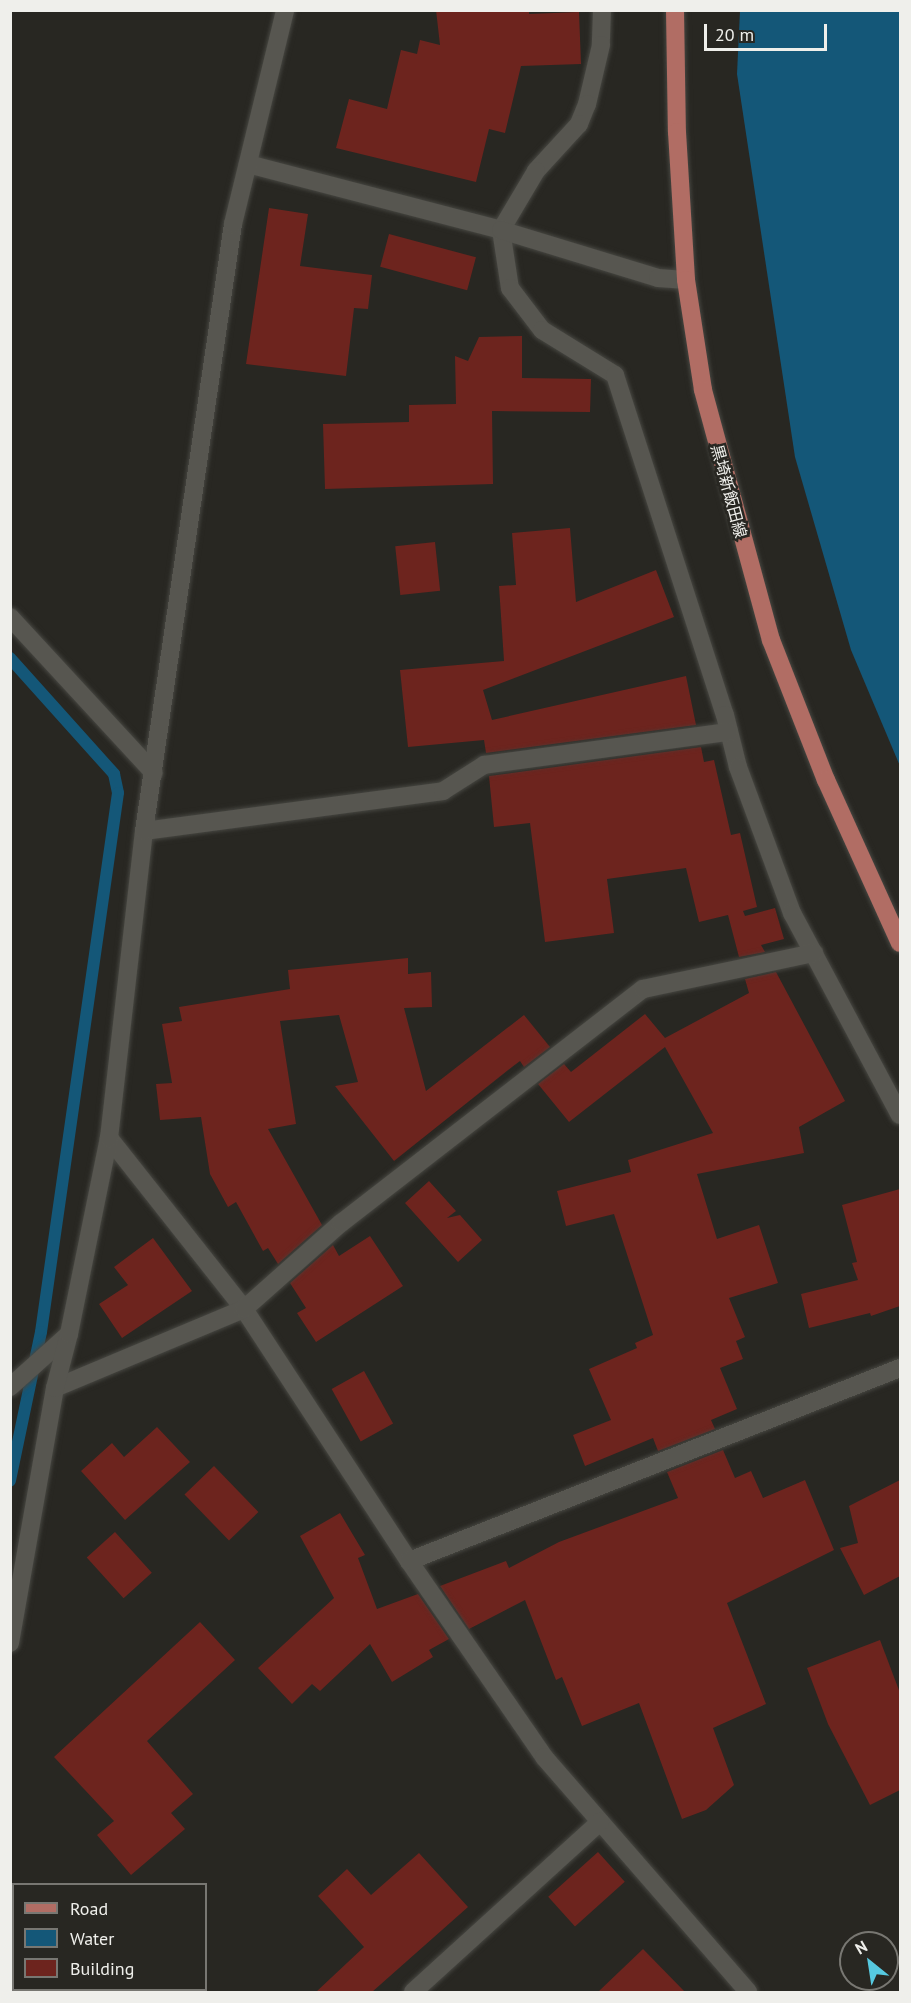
<!DOCTYPE html>
<html>
<head>
<meta charset="utf-8">
<style>
  body { margin:0 }
  #map { position:relative; width:911px; height:2003px; overflow:hidden; background:#282722; font-family:"PT Sans","Noto Sans JP",sans-serif }
  div>[style] { position:absolute }
  .water>* { inset:0; background:#145778 }
  .stream>* { height:12px; margin:-6px; padding:0 6px; transform-origin:6px; border-radius:6px; background:#145778 }
  .building>* { inset:0; background:#6d241e; transform-origin:0 0 }
  .roads { filter:drop-shadow(0 0 2px #464641) drop-shadow(0 0 2px #464641) }
  .minor>* { height:18px; margin:-9px; padding:0 9px; transform-origin:9px; border-radius:9px; background:#575650 }
  .major>* { height:18px; margin:-9px; padding:0 9px; transform-origin:9px; border-radius:9px; background:#b16d64 }
  span { translate:-50% -50%; white-space:nowrap; text-align:center; line-height:1.15; -webkit-text-stroke:5px #282722; paint-order:stroke }
  .street-label { font-size:16px; color:#efefeb }
  .frame { position:absolute; inset:0; border:12px solid #efefeb; pointer-events:none }
  .legend { position:absolute; left:12px; top:1883px; width:195px; height:108px; box-sizing:border-box; background:#282722; border:2px solid #787772; margin:0; padding:8px 10px; list-style:none; font-size:18px; color:#efefeb }
  .legend li { display:flex; align-items:center; gap:12px; height:30px }
  .legend b { width:30px; border:2px solid #787772 }
  .north { position:absolute; left:839px; top:1931px; width:60px; height:60px; box-sizing:border-box; background:#282722; border:2px solid #787772; border-radius:50%; rotate:330deg; font-size:16px; font-weight:700; line-height:24px; text-align:center; color:#efefeb }
  .north::after { content:''; display:block; margin:auto; width:21px; height:27px; background:#56c9e0; clip-path:polygon(50% 0,100% 100%,50% 72%,0 100%) }
  .scale { position:absolute; left:704px; top:24px; width:123px; height:27px; box-sizing:border-box; border:3px solid #efefeb; border-top:0; padding-left:8px; font-size:18px; line-height:21px; white-space:nowrap; color:#efefeb; -webkit-text-stroke:4px #282722; paint-order:stroke }
</style>
</head>
<body>
<div id="map">
  <div class="water">
    <i style="clip-path:polygon(740px 11px,900px 11px,900px 766px,851px 650px,795px 457px,737px 74px)"></i>
  </div>
  <div class="stream">
    <i style="left:10px;top:658px;width:156px;rotate:48.1deg"></i>
    <i style="left:114px;top:774px;width:19px;rotate:78deg"></i>
    <i style="left:118px;top:793px;width:544px;rotate:98.13deg"></i>
    <i style="left:41px;top:1332px;width:152px;rotate:101.8deg"></i>
  </div>
  <div class="building">
    <i style="clip-path:polygon(436px 10px,529px 10px,529px 14px,579px 12px,581px 64px,521px 66px,505px 133px,489px 129px,476px 182px,336px 148px,349px 99px,387px 109px,401px 50px,417px 54px,420px 40px,440px 45px)"></i>
    <i style="clip-path:polygon(269px 208px,308px 214px,300px 266px,372px 275px,368px 309px,354px 308px,346px 376px,246px 364px)"></i>
    <i style="left:389px;top:234px;width:90px;height:34px;rotate:15deg"></i>
    <i style="clip-path:polygon(522px 336px,522px 378px,591px 379px,590px 412px,492px 411px,493px 484px,325px 489px,323px 424px,409px 422px,409px 405px,456px 404px,455px 356px,468px 361px,479px 337px)"></i>
    <i style="clip-path:polygon(570px 528px,576px 602px,656px 570px,674px 617px,483px 690px,492px 720px,686px 676px,696px 725px,486px 753px,484px 740px,408px 747px,400px 670px,504px 661px,499px 586px,516px 585px,512px 533px)"></i>
    <i style="left:435px;top:542px;width:49px;height:40px;rotate:84deg"></i>
    <i style="clip-path:polygon(701px 747px,704px 762px,714px 760px,731px 835px,740px 833px,757px 907px,743px 911px,745px 916px,775px 908px,784px 939px,761px 945px,765px 952px,739px 957px,728px 915px,699px 922px,686px 868px,607px 879px,614px 933px,545px 942px,530px 823px,494px 827px,489px 776px)"></i>
    <i style="clip-path:polygon(408px 958px,408px 974px,431px 972px,432px 1007px,404px 1008px,426px 1091px,524px 1015px,550px 1047px,524px 1067px,520px 1061px,512px 1067px,394px 1161px,335px 1086px,358px 1082px,339px 1015px,280px 1021px,296px 1124px,268px 1129px,322px 1225px,278px 1264px,268px 1248px,263px 1251px,236px 1202px,228px 1207px,210px 1174px,201px 1117px,160px 1120px,156px 1084px,172px 1083px,162px 1024px,182px 1021px,179px 1007px,290px 989px,288px 970px)"></i>
    <i style="clip-path:polygon(776px 972px,845px 1101px,799px 1127px,804px 1153px,697px 1174px,717px 1239px,759px 1225px,778px 1283px,729px 1298px,745px 1337px,736px 1341px,743px 1359px,720px 1368px,737px 1409px,711px 1420px,715px 1429px,658px 1451px,653px 1438px,585px 1466px,573px 1435px,611px 1420px,589px 1369px,637px 1348px,635px 1343px,653px 1335px,614px 1214px,566px 1226px,557px 1191px,631px 1172px,628px 1160px,713px 1133px,665px 1047px,569px 1122px,538px 1084px,564px 1064px,571px 1072px,645px 1014px,665px 1038px,749px 993px,745px 979px)"></i>
    <i style="clip-path:polygon(429px 1181px,456px 1211px,447px 1218px,460px 1215px,482px 1240px,458px 1262px,405px 1203px)"></i>
    <i style="clip-path:polygon(900px 1189px,900px 1306px,871px 1316px,870px 1313px,809px 1328px,801px 1294px,858px 1280px,852px 1263px,857px 1262px,842px 1205px)"></i>
    <i style="clip-path:polygon(370px 1236px,403px 1286px,316px 1342px,297px 1313px,306px 1308px,290px 1283px,333px 1245px,339px 1256px)"></i>
    <i style="clip-path:polygon(153px 1238px,192px 1291px,122px 1338px,99px 1304px,128px 1285px,114px 1267px)"></i>
    <i style="left:364px;top:1371px;width:60px;height:37px;rotate:61deg"></i>
    <i style="clip-path:polygon(157px 1427px,190px 1462px,125px 1520px,81px 1471px,112px 1443px,124px 1457px)"></i>
    <i style="clip-path:polygon(723px 1450px,735px 1478px,751px 1471px,763px 1498px,805px 1480px,834px 1550px,727px 1603px,766px 1704px,713px 1728px,734px 1785px,706px 1810px,682px 1819px,639px 1703px,582px 1726px,562px 1677px,556px 1680px,525px 1600px,469px 1629px,440px 1586px,506px 1561px,509px 1568px,559px 1542px,678px 1498px,667px 1472px)"></i>
    <i style="left:214px;top:1466px;width:64px;height:41px;rotate:46deg"></i>
    <i style="clip-path:polygon(900px 1480px,900px 1576px,864px 1595px,840px 1548px,858px 1543px,849px 1506px)"></i>
    <i style="clip-path:polygon(340px 1513px,365px 1555px,358px 1558px,377px 1609px,418px 1594px,449px 1639px,429px 1650px,433px 1657px,392px 1682px,370px 1644px,320px 1691px,312px 1684px,292px 1704px,258px 1668px,334px 1598px,300px 1536px)"></i>
    <i style="left:115px;top:1532px;width:55px;height:38px;rotate:48deg"></i>
    <i style="clip-path:polygon(200px 1622px,235px 1660px,147px 1741px,193px 1794px,171px 1813px,185px 1829px,131px 1875px,97px 1835px,114px 1821px,54px 1757px)"></i>
    <i style="clip-path:polygon(880px 1640px,900px 1693px,900px 1790px,870px 1805px,828px 1724px,807px 1668px)"></i>
    <i style="left:598px;top:1852px;width:40px;height:67px;rotate:48deg"></i>
    <i style="clip-path:polygon(419px 1853px,468px 1907px,372px 1992px,316px 1992px,364px 1947px,318px 1896px,347px 1869px,371px 1895px)"></i>
    <i style="clip-path:polygon(643px 1949px,685px 1992px,598px 1992px)"></i>
  </div>
  <div class="roads">
    <div class="minor">
      <i style="left:602px;top:10px;width:35px;rotate:92deg"></i>
      <i style="left:601px;top:45px;width:61px;rotate:103.3deg"></i>
      <i style="left:587px;top:104px;width:22px;rotate:112deg"></i>
      <i style="left:579px;top:124px;width:64px;rotate:132.5deg"></i>
      <i style="left:536px;top:171px;width:69px;rotate:120.7deg"></i>
      <i style="left:501px;top:230px;width:59px;rotate:81.2deg"></i>
      <i style="left:510px;top:288px;width:53px;rotate:52.7deg"></i>
      <i style="left:542px;top:330px;width:86px;rotate:31.7deg"></i>
      <i style="left:615px;top:375px;width:357px;rotate:72.1deg"></i>
      <i style="left:725px;top:715px;width:54px;rotate:76deg"></i>
      <i style="left:738px;top:767px;width:156px;rotate:69.7deg"></i>
      <i style="left:792px;top:913px;width:229px;rotate:61.9deg"></i>
      <i style="left:248px;top:164px;width:261px;rotate:14.6deg"></i>
      <i style="left:501px;top:230px;width:164px;rotate:17deg"></i>
      <i style="left:658px;top:278px;width:28px;rotate:4deg"></i>
      <i style="left:10px;top:617px;width:212px;rotate:47.3deg"></i>
      <i style="left:144px;top:831px;width:302px;rotate:-7.6deg"></i>
      <i style="left:443px;top:791px;width:49px;rotate:-32.4deg"></i>
      <i style="left:484px;top:765px;width:247px;rotate:-7.7deg"></i>
      <i style="left:109px;top:1138px;width:218px;rotate:51.7deg"></i>
      <i style="left:244px;top:1309px;width:301px;rotate:56.8deg"></i>
      <i style="left:409px;top:1561px;width:238px;rotate:55.4deg"></i>
      <i style="left:544px;top:1757px;width:311px;rotate:49deg"></i>
      <i style="left:10px;top:1387px;width:79px;rotate:-41.9deg"></i>
      <i style="left:55px;top:1388px;width:205px;rotate:-22.7deg"></i>
      <i style="left:244px;top:1309px;width:130px;rotate:-41.6deg"></i>
      <i style="left:341px;top:1223px;width:382px;rotate:-37.8deg"></i>
      <i style="left:643px;top:989px;width:175px;rotate:-11.9deg"></i>
      <i style="left:409px;top:1561px;width:528px;rotate:-21.46deg"></i>
      <i style="left:10px;top:1643px;width:259px;rotate:-80deg"></i>
      <i style="left:55px;top:1388px;width:56px;rotate:-75.5deg"></i>
      <i style="left:69px;top:1334px;width:200px;rotate:-78.5deg"></i>
      <i style="left:109px;top:1138px;width:309px;rotate:-83.5deg"></i>
      <i style="left:144px;top:831px;width:613px;rotate:-81.66deg"></i>
      <i style="left:233px;top:224px;width:220px;rotate:-76.3deg"></i>
      <i style="left:413px;top:1992px;width:253px;rotate:-42.3deg"></i>
    </div>
    <div class="major">
      <i style="left:675px;top:10px;width:122px;rotate:89.1deg"></i>
      <i style="left:677px;top:132px;width:148px;rotate:86.5deg"></i>
      <i style="left:686px;top:280px;width:111px;rotate:81.2deg"></i>
      <i style="left:703px;top:390px;width:259px;rotate:74.8deg"></i>
      <i style="left:771px;top:640px;width:150px;rotate:68.6deg"></i>
      <i style="left:826px;top:780px;width:179px;rotate:65.6deg"></i>
    </div>
  </div>
  <div class="street-label">
    <span style="left:729px;top:491px;rotate:75deg">黒埼新飯田線</span>
  </div>
  <div class="frame"></div>
  <ul class="legend">
  <li><b style="height:8px;background:#b16d64"></b>Road</li>
  <li><b style="height:16px;background:#145778"></b>Water</li>
  <li><b style="height:16px;background:#6d241e"></b>Building</li>
  </ul>
  <div class="north">N</div>
  <div class="scale">20 m</div>
</div>
</body>
</html>
